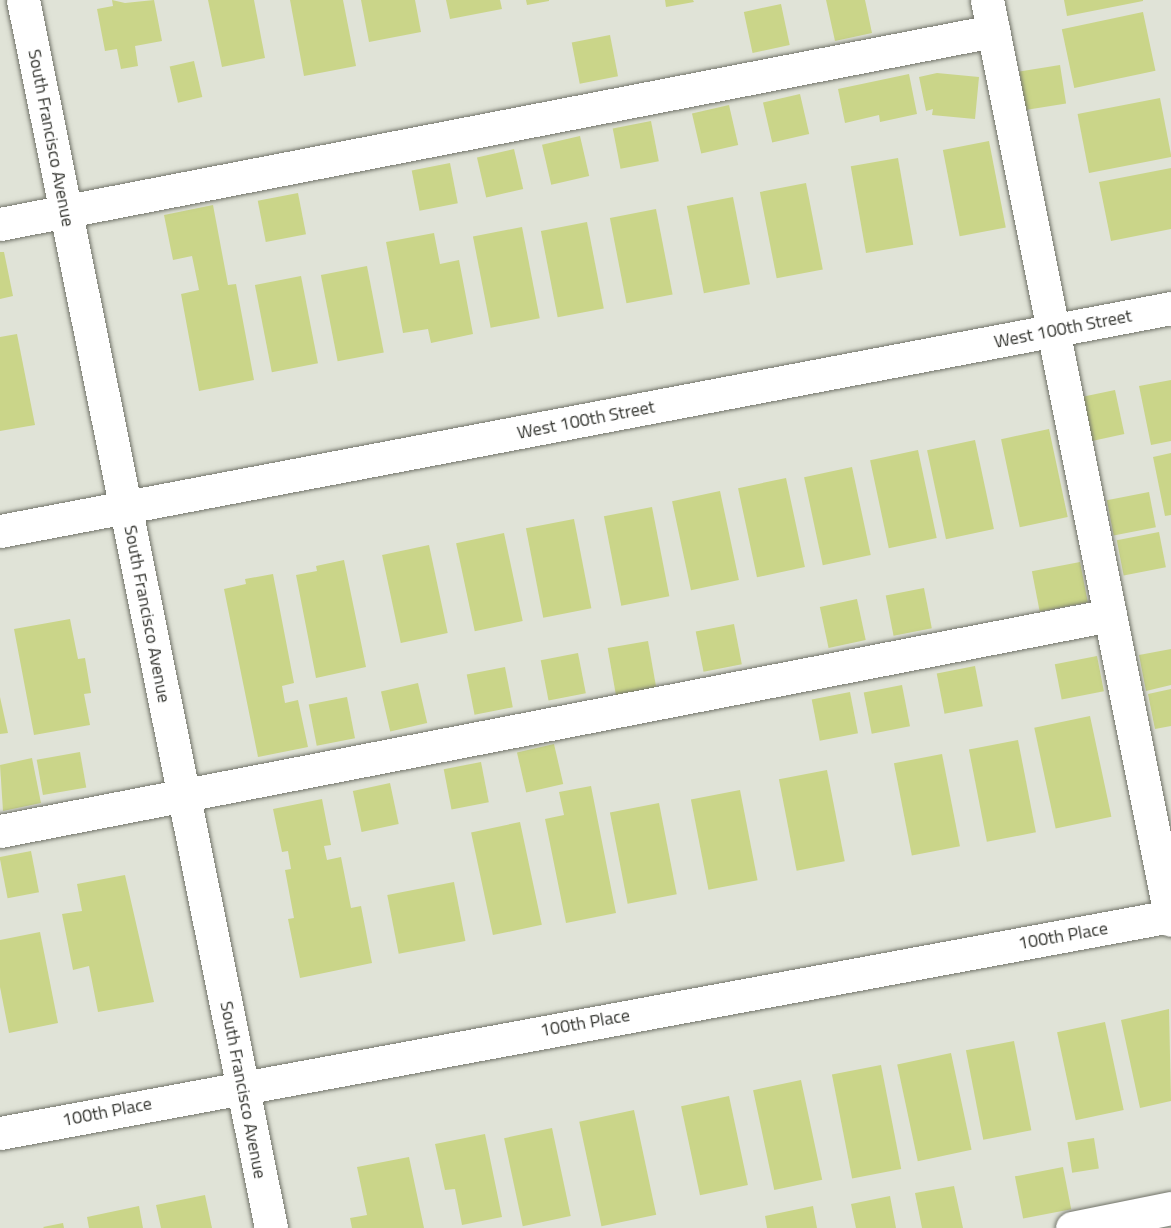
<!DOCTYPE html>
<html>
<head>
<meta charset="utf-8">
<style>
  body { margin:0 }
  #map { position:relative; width:1171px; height:1228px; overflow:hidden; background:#e0e3d7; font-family:"Titillium Web",sans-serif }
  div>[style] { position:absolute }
  .building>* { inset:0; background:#cad589; transform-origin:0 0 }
  .roads { filter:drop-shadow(0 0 2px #707268) drop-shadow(0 0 2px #707268) }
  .minor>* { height:33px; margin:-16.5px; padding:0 16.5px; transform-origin:16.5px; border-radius:16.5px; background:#fff }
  span { translate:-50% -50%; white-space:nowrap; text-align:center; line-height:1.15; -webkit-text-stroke:5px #fff; paint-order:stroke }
  .street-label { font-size:18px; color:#363732 }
</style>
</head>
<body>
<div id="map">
  <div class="building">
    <i style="clip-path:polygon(112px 0,125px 3px,154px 0,162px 41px,135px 46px,138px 66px,121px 69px,117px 49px,105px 51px,97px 9px,113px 6px)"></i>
    <i style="clip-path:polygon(208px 0,254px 0,265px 58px,222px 67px)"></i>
    <i style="clip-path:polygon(290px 0,343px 0,356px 66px,304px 76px)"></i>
    <i style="clip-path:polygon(361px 0,415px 0,421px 32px,369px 42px)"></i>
    <i style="clip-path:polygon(446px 0,500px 0,502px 9px,450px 19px)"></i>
    <i style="clip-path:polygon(526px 0,549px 0,549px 1px,527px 5px)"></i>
    <i style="clip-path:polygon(665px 0,693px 0,694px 2px,666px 7px)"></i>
    <i style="clip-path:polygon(826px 0,865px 0,872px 33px,835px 41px)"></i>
    <i style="clip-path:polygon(1064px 0,1143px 0,1143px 1px,1067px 16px)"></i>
    <i style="left:781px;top:4px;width:42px;height:38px;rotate:78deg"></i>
    <i style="left:1143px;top:12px;width:60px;height:83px;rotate:78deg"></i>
    <i style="left:610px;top:35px;width:42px;height:39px;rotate:79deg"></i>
    <i style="left:194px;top:61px;width:37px;height:25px;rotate:77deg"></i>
    <i style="left:1060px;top:65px;width:39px;height:41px;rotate:81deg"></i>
    <i style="clip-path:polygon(937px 73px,979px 77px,975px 119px,932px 115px,933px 109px,926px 111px,919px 77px)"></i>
    <i style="clip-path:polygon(909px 74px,917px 114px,880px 122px,879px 115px,845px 123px,838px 89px)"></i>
    <i style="left:800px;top:94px;width:41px;height:38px;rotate:77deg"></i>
    <i style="left:1160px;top:98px;width:60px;height:84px;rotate:79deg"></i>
    <i style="left:729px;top:105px;width:41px;height:38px;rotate:77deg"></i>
    <i style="left:651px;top:121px;width:41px;height:39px;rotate:79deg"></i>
    <i style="left:580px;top:136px;width:41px;height:39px;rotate:77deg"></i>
    <i style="left:989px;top:141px;width:88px;height:47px;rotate:79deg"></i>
    <i style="left:514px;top:149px;width:41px;height:38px;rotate:77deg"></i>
    <i style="left:898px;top:158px;width:88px;height:48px;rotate:80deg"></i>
    <i style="left:450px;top:163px;width:41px;height:39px;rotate:79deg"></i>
    <i style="clip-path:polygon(1171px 168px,1171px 229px,1111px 241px,1099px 182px)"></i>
    <i style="left:806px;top:183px;width:88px;height:47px;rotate:79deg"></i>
    <i style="left:298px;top:193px;width:42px;height:41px;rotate:79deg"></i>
    <i style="left:733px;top:197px;width:89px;height:47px;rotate:79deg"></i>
    <i style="clip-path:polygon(213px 205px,228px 285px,236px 284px,254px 380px,199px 391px,181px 294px,199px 290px,192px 256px,173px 260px,164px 215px)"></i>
    <i style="left:656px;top:209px;width:87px;height:47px;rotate:79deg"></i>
    <i style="left:587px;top:222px;width:88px;height:47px;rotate:79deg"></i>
    <i style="left:522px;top:227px;width:93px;height:50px;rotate:79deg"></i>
    <i style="clip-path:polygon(434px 233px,440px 264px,459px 260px,473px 334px,431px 343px,428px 329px,403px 333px,386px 242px)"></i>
    <i style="clip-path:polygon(0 252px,4px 252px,13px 296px,0 299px)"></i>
    <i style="left:367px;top:266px;width:88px;height:47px;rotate:79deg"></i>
    <i style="left:301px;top:276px;width:89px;height:47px;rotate:79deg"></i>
    <i style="clip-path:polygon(17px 334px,35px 425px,0 431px,0 337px)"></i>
    <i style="clip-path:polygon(1171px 380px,1171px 441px,1151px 445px,1139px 386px)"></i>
    <i style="left:1115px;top:390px;width:45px;height:33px;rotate:78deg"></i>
    <i style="left:1049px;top:429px;width:90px;height:49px;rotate:78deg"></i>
    <i style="left:975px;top:440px;width:91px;height:49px;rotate:78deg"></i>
    <i style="left:918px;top:450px;width:90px;height:49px;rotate:78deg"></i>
    <i style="clip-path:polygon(1171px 453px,1171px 515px,1165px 516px,1153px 457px)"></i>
    <i style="left:852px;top:467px;width:90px;height:49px;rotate:78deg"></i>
    <i style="left:786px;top:478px;width:91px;height:49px;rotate:78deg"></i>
    <i style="left:720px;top:491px;width:91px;height:49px;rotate:78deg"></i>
    <i style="left:1149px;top:492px;width:36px;height:43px;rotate:79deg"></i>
    <i style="left:652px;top:507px;width:91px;height:49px;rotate:79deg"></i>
    <i style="left:574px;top:519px;width:91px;height:49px;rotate:79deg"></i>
    <i style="left:1159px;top:532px;width:36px;height:43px;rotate:79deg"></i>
    <i style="left:504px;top:533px;width:90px;height:49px;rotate:78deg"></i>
    <i style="left:429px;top:545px;width:90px;height:48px;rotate:78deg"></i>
    <i style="clip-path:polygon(344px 560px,366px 667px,316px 678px,296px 575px,317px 571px,316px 566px)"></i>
    <i style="left:1080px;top:562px;width:41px;height:49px;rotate:79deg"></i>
    <i style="clip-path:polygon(273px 574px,294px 683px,282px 686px,285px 703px,298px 700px,308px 747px,258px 757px,224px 589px,246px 584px,245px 579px)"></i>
    <i style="left:924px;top:588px;width:41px;height:39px;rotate:79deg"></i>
    <i style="left:857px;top:599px;width:42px;height:38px;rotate:78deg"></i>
    <i style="clip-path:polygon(70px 619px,78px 659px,85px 658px,91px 693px,84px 694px,90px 725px,34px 735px,14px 629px)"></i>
    <i style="left:734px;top:624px;width:41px;height:39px;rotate:79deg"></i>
    <i style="left:648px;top:641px;width:50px;height:41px;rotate:80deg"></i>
    <i style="clip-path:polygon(1171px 649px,1171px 685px,1146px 691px,1139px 655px)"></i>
    <i style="left:578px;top:653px;width:41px;height:38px;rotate:79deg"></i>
    <i style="left:1097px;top:656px;width:36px;height:43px;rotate:79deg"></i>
    <i style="left:975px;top:666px;width:41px;height:39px;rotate:79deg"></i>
    <i style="left:505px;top:667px;width:41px;height:39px;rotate:79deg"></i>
    <i style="left:418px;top:683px;width:41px;height:38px;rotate:77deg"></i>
    <i style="left:902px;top:685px;width:42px;height:39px;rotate:79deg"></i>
    <i style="clip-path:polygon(1171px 689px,1171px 726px,1155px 729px,1148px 694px)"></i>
    <i style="left:850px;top:692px;width:42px;height:39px;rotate:79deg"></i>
    <i style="clip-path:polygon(0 697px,8px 733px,0 734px)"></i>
    <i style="left:347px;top:697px;width:42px;height:39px;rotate:79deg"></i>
    <i style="left:1090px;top:716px;width:103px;height:57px;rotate:78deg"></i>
    <i style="left:1018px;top:740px;width:94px;height:50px;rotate:79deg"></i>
    <i style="left:554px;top:744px;width:41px;height:38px;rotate:77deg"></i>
    <i style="left:80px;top:752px;width:36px;height:44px;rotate:80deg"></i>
    <i style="left:942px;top:754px;width:94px;height:49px;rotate:79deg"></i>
    <i style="clip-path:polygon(32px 758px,41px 803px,3px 811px,0 765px)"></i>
    <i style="left:481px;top:762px;width:41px;height:38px;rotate:79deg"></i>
    <i style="left:827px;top:770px;width:93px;height:49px;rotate:79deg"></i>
    <i style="left:390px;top:783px;width:42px;height:38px;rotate:78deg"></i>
    <i style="clip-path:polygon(591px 786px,616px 913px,566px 923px,545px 819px,564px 815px,559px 792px)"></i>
    <i style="left:740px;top:790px;width:92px;height:50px;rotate:79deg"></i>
    <i style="clip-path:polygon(322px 799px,331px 845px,324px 846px,327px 860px,341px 857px,351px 908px,361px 906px,372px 963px,300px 978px,288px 919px,294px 918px,285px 870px,291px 869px,288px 851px,282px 852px,273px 809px)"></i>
    <i style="left:659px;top:803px;width:93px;height:50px;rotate:79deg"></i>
    <i style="left:520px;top:822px;width:105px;height:50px;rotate:78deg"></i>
    <i style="left:31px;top:851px;width:42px;height:32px;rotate:79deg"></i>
    <i style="clip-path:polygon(125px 875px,154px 1002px,98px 1012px,89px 966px,73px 970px,62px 914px,82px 911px,77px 884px)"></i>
    <i style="left:454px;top:882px;width:60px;height:68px;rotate:79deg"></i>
    <i style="clip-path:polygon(40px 932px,58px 1023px,9px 1033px,0 987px,0 940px)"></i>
    <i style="clip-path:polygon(1169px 1009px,1171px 1101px,1140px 1108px,1121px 1020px)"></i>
    <i style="left:1105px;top:1022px;width:90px;height:49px;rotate:78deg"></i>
    <i style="left:1014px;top:1041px;width:91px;height:49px;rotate:79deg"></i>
    <i style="left:951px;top:1053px;width:99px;height:55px;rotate:78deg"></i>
    <i style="left:881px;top:1065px;width:106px;height:50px;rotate:79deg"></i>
    <i style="left:801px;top:1080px;width:102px;height:49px;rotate:78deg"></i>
    <i style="left:729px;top:1096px;width:91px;height:49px;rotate:78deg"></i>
    <i style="left:634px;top:1110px;width:107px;height:56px;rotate:78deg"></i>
    <i style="left:552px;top:1128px;width:90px;height:49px;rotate:78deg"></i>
    <i style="clip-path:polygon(485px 1134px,502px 1217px,462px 1225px,455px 1189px,445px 1190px,435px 1144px)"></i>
    <i style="left:1094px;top:1138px;width:31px;height:27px;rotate:81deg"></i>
    <i style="clip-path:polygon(409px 1157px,424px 1228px,352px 1228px,350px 1218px,367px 1215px,357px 1167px)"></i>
    <i style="left:1063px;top:1167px;width:43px;height:49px;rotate:79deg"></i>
    <i style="clip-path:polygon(954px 1186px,963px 1228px,922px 1228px,915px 1193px)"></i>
    <i style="clip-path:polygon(205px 1195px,212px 1228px,161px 1228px,156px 1205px)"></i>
    <i style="clip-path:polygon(890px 1196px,896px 1228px,856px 1228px,851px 1204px)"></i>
    <i style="clip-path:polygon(139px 1206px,143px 1228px,89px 1228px,87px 1217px)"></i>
    <i style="clip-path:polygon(813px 1206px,817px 1228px,767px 1228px,765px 1216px)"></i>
    <i style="clip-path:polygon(63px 1223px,64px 1228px,44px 1228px,43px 1227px)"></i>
  </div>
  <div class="roads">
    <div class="minor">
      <i style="left:23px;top:0;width:1253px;rotate:78.58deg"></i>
      <i style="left:987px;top:0;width:938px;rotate:78.69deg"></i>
      <i style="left:0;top:224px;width:1012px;rotate:-11deg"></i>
      <i style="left:0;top:531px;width:1192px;rotate:-10.78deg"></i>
      <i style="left:0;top:831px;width:1131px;rotate:-11.01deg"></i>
      <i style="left:0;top:1133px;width:1191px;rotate:-10.5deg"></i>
      <i style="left:1072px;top:1228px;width:101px;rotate:-11.4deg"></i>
    </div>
  </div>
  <div class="street-label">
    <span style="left:51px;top:138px;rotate:79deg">South Francisco Avenue</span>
    <span style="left:1063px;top:329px;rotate:-11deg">West 100th Street</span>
    <span style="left:586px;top:420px;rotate:-11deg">West 100th Street</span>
    <span style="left:147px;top:614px;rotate:79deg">South Francisco Avenue</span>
    <span style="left:1063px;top:936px;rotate:-10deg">100th Place</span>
    <span style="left:585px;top:1023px;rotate:-10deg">100th Place</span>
    <span style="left:243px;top:1090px;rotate:79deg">South Francisco Avenue</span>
    <span style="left:107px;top:1112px;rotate:-11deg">100th Place</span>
  </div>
</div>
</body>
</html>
